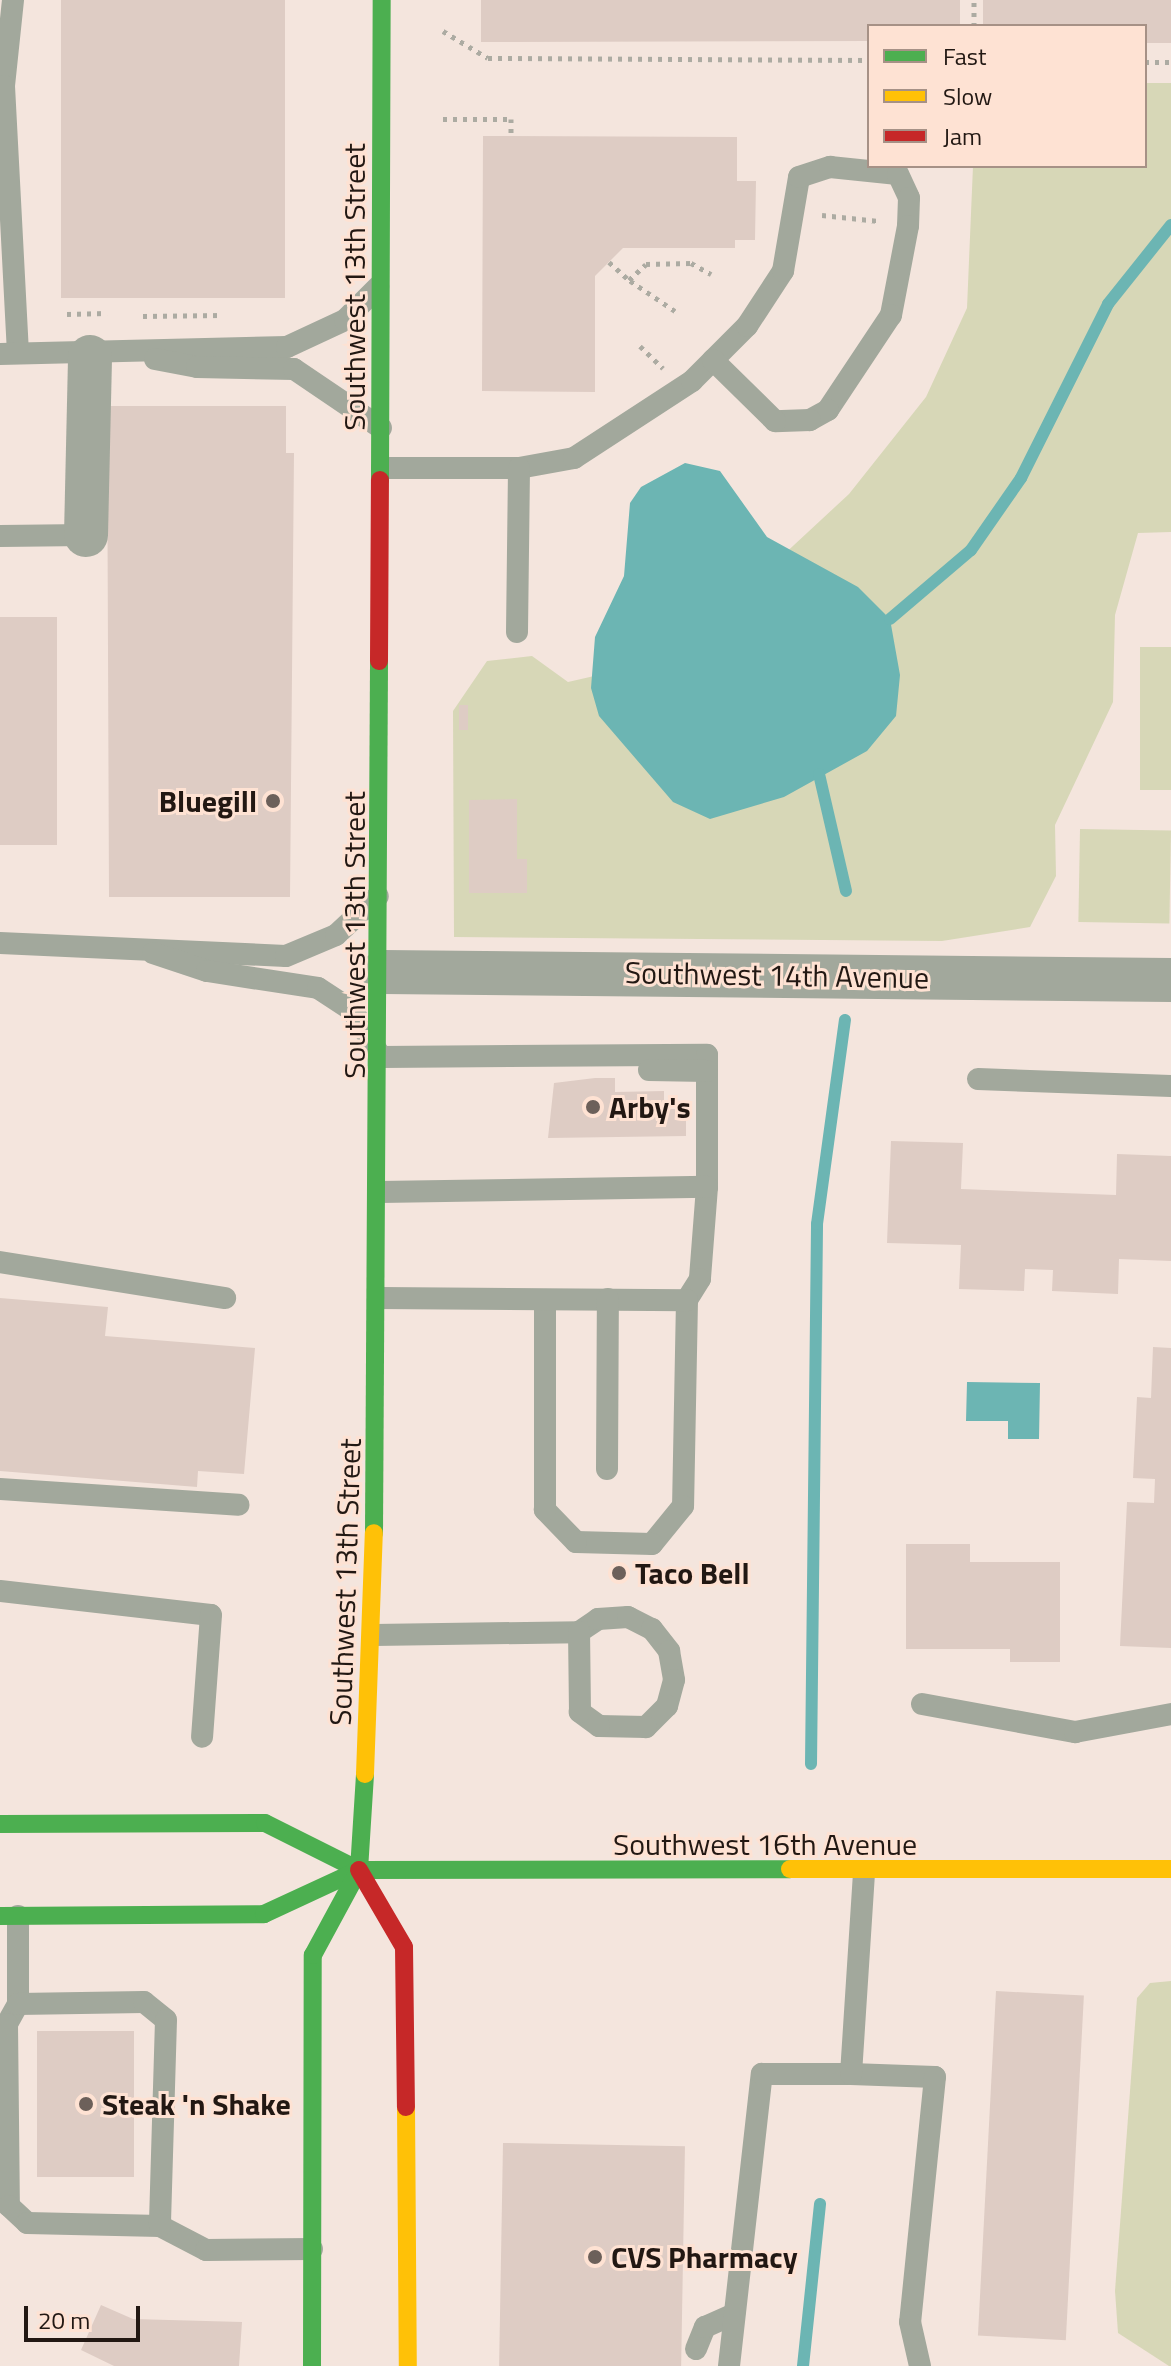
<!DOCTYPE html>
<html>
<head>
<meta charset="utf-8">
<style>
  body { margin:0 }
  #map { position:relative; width:1171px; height:2366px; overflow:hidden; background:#f4e5dd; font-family:"Titillium Web",sans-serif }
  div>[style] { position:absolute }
  .green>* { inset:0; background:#d7d7b7; transform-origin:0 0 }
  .water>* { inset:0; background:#6cb5b3 }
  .stream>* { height:12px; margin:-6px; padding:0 6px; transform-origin:6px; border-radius:6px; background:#6cb5b3 }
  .building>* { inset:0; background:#deccc4; transform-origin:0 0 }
  .path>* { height:5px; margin-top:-2.5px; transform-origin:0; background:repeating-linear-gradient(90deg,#acaba2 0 4px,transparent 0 10px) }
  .lane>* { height:22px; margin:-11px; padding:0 11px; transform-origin:11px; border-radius:11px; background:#a2a89c }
  .street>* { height:44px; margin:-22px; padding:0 22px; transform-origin:22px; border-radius:22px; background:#a2a89c }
  .fast>* { height:18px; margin:-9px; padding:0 9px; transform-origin:9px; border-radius:9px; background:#4caf50 }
  .slow>* { height:18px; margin:-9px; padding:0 9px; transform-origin:9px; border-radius:9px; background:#ffc107 }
  .jam>* { height:18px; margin:-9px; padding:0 9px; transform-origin:9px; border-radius:9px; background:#c62828 }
  .dots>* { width:22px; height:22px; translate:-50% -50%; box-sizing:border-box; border:4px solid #fee2d3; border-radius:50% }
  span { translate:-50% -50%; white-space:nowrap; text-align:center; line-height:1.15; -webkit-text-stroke:6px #fee2d3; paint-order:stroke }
  .street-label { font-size:30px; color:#221813 }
  .poi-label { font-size:30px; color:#221813; font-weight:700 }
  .right { translate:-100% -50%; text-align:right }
  .left { translate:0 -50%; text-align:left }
  .legend { position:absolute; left:867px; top:24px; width:280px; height:144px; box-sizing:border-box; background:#fee2d3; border:2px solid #a69186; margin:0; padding:10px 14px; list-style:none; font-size:24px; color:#221813 }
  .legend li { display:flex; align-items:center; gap:16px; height:40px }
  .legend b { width:40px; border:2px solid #a69186 }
  .scale { position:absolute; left:24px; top:2306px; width:116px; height:36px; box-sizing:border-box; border:4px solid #221813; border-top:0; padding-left:10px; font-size:24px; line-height:28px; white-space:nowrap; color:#221813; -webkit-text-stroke:6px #fee2d3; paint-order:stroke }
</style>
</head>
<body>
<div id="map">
  <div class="green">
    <i style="clip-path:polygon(1145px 83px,1171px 83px,1171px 532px,1138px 533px,1115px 615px,1113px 702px,1055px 825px,1056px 876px,1030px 927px,942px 941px,454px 937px,453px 711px,487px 661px,532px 656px,568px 682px,651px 663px,780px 558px,849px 494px,926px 397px,967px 308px,973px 166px,1145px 166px)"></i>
    <i style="left:1140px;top:647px;width:31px;height:143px"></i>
    <i style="left:1080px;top:829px;width:91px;height:93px;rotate:1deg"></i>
    <i style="clip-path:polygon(1171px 1981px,1171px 2366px,1169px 2366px,1118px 2333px,1115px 2291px,1137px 1998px,1150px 1983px)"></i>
  </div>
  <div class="water">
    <i style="clip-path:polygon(685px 463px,720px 471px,767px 537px,858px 587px,890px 619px,900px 675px,896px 716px,867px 751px,784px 797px,710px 819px,673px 802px,599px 716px,591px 688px,595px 637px,624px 576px,630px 503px,641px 487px)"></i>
    <i style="clip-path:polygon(967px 1382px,1040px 1383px,1039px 1439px,1008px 1439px,1008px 1421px,966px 1421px)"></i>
  </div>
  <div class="stream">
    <i style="left:890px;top:619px;width:106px;rotate:-40.4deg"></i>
    <i style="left:971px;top:550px;width:88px;rotate:-55.2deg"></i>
    <i style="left:1021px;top:478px;width:195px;rotate:-63.4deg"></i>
    <i style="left:1108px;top:304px;width:101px;rotate:-51.4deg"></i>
    <i style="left:819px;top:774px;width:120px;rotate:77deg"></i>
    <i style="left:811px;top:1764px;width:540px;rotate:-89.36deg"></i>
    <i style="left:817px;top:1224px;width:206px;rotate:-82.2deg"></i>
    <i style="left:803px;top:2366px;width:163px;rotate:-84deg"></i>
  </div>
  <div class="building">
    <i style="left:61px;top:0;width:224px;height:298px"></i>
    <i style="clip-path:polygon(481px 0,960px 0,960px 26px,869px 26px,869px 41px,481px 42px)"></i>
    <i style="clip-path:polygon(983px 0,1171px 0,1171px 43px,1145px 43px,1145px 26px,983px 26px)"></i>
    <i style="clip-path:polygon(483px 136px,737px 137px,737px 181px,756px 181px,755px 240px,735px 240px,735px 248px,623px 248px,595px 276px,595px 392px,482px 391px)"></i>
    <i style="clip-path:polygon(107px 406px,286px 406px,286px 453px,294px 453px,290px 897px,109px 897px)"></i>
    <i style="left:0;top:617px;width:57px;height:228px"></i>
    <i style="left:459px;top:705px;width:9px;height:25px"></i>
    <i style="clip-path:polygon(517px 799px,517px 859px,527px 859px,527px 893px,469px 893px,469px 800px)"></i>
    <i style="clip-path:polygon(595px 1078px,615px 1078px,615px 1092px,664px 1091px,664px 1109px,686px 1109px,686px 1136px,548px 1138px,554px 1083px)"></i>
    <i style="clip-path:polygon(891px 1141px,963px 1143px,961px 1189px,1116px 1195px,1117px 1154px,1171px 1156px,1171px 1261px,1119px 1259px,1118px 1294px,1052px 1291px,1053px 1270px,1025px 1269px,1024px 1291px,959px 1289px,961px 1245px,887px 1243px)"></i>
    <i style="clip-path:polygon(0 1298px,108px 1307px,105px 1336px,255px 1348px,244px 1474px,198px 1471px,197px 1487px,0 1471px)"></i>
    <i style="clip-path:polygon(1153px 1347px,1171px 1348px,1171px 1648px,1120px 1646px,1127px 1502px,1154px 1503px,1155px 1479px,1133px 1478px,1137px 1397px,1151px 1398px)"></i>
    <i style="clip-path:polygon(906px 1544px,970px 1544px,970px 1562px,1060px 1562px,1060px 1662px,1010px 1662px,1010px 1649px,906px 1649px)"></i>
    <i style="left:996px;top:1991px;width:88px;height:345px;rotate:3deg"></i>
    <i style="left:134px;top:2031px;width:146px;height:97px;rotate:90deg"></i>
    <i style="left:503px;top:2143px;width:182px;height:223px;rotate:1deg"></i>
    <i style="clip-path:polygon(101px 2305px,133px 2319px,242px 2322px,239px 2366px,114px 2366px,81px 2350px)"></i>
  </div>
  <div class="path">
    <i style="left:974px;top:26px;width:26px;rotate:-90deg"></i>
    <i style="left:443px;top:31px;width:52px;rotate:31deg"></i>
    <i style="left:488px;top:58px;width:381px;rotate:0.3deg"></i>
    <i style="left:1145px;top:62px;width:26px"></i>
    <i style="left:443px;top:119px;width:68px"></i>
    <i style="left:511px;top:119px;width:17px;rotate:90deg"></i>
    <i style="left:822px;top:215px;width:57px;rotate:6deg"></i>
    <i style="left:609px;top:262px;width:27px;rotate:42deg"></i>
    <i style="left:675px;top:311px;width:55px;rotate:-146deg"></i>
    <i style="left:629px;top:280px;width:23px;rotate:-43deg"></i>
    <i style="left:646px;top:264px;width:45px;rotate:-1.3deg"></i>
    <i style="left:691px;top:263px;width:23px;rotate:29deg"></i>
    <i style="left:67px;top:314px;width:40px;rotate:-1.4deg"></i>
    <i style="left:143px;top:316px;width:79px;rotate:-0.7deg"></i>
    <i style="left:640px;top:346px;width:32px;rotate:44deg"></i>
  </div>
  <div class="lane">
    <i style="left:13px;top:0;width:86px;rotate:96deg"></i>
    <i style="left:4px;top:86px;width:263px;rotate:87deg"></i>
    <i style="left:0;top:354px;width:287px;rotate:-1.4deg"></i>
    <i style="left:287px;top:347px;width:64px;rotate:-25deg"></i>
    <i style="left:345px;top:320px;width:47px;rotate:-45deg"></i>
    <i style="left:155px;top:359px;width:43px;rotate:10.8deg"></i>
    <i style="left:197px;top:367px;width:97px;rotate:1.2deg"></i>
    <i style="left:294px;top:369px;width:105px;rotate:34.1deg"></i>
    <i style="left:382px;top:468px;width:137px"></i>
    <i style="left:519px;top:468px;width:56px;rotate:-10.3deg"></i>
    <i style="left:574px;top:458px;width:141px;rotate:-33.1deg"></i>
    <i style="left:692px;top:381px;width:78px;rotate:-45deg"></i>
    <i style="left:747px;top:326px;width:66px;rotate:-56.8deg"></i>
    <i style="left:783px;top:271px;width:95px;rotate:-80.3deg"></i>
    <i style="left:799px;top:177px;width:33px;rotate:-18deg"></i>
    <i style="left:830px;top:167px;width:68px;rotate:5.9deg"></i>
    <i style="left:898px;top:174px;width:26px;rotate:65deg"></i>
    <i style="left:909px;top:198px;width:28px;rotate:92deg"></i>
    <i style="left:908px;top:226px;width:91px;rotate:100.8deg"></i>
    <i style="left:891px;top:315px;width:114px;rotate:123.6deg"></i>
    <i style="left:828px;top:410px;width:21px;rotate:151deg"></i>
    <i style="left:810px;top:420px;width:35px;rotate:178deg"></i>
    <i style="left:775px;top:421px;width:87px;rotate:-135.5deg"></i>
    <i style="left:0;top:536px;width:86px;rotate:-0.7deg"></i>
    <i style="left:517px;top:632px;width:164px;rotate:-89.3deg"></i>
    <i style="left:0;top:943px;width:286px;rotate:2.6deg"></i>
    <i style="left:286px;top:956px;width:54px;rotate:-22.8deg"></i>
    <i style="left:336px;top:935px;width:57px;rotate:-42.9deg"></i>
    <i style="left:153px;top:953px;width:57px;rotate:18.4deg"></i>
    <i style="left:207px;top:971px;width:112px;rotate:8.7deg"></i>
    <i style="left:318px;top:988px;width:42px;rotate:33.3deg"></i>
    <i style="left:353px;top:1011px;width:54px;rotate:58.7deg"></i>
    <i style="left:381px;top:1057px;width:326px;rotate:-0.4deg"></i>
    <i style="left:707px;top:1055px;width:132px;rotate:90deg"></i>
    <i style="left:707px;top:1187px;width:92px;rotate:94.4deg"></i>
    <i style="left:700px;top:1279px;width:25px;rotate:122deg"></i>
    <i style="left:687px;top:1300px;width:206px;rotate:91.1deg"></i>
    <i style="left:683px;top:1506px;width:49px;rotate:129.2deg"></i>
    <i style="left:652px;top:1544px;width:76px;rotate:-178.5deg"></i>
    <i style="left:576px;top:1542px;width:45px;rotate:-134.1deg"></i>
    <i style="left:545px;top:1510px;width:210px;rotate:-90deg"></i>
    <i style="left:649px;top:1070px;width:58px;rotate:1deg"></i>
    <i style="left:978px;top:1079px;width:193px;rotate:2.1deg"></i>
    <i style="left:380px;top:1192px;width:327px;rotate:-0.9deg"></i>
    <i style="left:0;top:1262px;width:228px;rotate:9.1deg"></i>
    <i style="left:380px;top:1298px;width:307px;rotate:0.4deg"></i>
    <i style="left:607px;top:1469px;width:170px;rotate:-89.7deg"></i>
    <i style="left:0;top:1489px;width:239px;rotate:3.8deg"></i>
    <i style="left:0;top:1591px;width:212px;rotate:6.5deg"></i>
    <i style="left:211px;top:1615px;width:122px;rotate:94.2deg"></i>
    <i style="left:374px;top:1635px;width:205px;rotate:-0.8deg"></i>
    <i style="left:579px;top:1632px;width:23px;rotate:-34deg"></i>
    <i style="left:598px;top:1619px;width:30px;rotate:-4deg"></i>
    <i style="left:628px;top:1617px;width:27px;rotate:27deg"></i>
    <i style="left:652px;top:1629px;width:28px;rotate:52deg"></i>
    <i style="left:669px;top:1651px;width:29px;rotate:80deg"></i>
    <i style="left:674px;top:1680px;width:27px;rotate:105deg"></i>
    <i style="left:667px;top:1706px;width:30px;rotate:135deg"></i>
    <i style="left:646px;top:1727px;width:47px;rotate:-178.8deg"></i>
    <i style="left:599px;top:1726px;width:24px;rotate:-144deg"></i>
    <i style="left:580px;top:1712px;width:80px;rotate:-90.7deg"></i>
    <i style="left:922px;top:1704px;width:156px;rotate:10.4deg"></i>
    <i style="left:1075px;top:1732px;width:98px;rotate:-10.6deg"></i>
    <i style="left:18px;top:1916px;width:88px;rotate:90deg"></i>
    <i style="left:18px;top:2004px;width:23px;rotate:119deg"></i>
    <i style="left:7px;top:2024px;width:182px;rotate:89.4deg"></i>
    <i style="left:9px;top:2206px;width:25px;rotate:43deg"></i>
    <i style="left:27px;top:2223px;width:133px;rotate:1.3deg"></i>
    <i style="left:160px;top:2226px;width:52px;rotate:27.6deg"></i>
    <i style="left:206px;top:2250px;width:106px;rotate:-0.5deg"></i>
    <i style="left:18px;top:2004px;width:126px;rotate:-0.9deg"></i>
    <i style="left:144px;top:2002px;width:28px;rotate:39deg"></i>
    <i style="left:166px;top:2020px;width:206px;rotate:91.7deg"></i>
    <i style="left:851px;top:2074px;width:84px;rotate:2deg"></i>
    <i style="left:935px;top:2077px;width:246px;rotate:95.8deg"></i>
    <i style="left:910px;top:2322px;width:45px;rotate:77.2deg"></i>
    <i style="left:696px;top:2349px;width:24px;rotate:-68deg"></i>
    <i style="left:705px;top:2327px;width:32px;rotate:-24deg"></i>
    <i style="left:729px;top:2366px;width:294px;rotate:-83.6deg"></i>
    <i style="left:762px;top:2074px;width:89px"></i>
    <i style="left:851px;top:2074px;width:200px;rotate:-86.3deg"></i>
  </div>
  <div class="street">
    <i style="left:86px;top:535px;width:178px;rotate:-88.7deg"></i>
    <i style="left:383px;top:972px;width:788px;rotate:0.58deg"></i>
  </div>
  <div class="fast">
    <i style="left:380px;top:480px;width:480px;rotate:-89.8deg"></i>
    <i style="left:374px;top:1533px;width:872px;rotate:-89.67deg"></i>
    <i style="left:0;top:1824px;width:265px;rotate:-0.2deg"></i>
    <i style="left:265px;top:1823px;width:105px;rotate:26.6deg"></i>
    <i style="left:0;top:1916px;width:264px;rotate:-0.4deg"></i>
    <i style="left:264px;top:1914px;width:105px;rotate:-24.9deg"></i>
    <i style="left:359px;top:1870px;width:431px;rotate:-0.1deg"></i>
    <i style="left:312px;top:2366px;width:411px;rotate:-89.9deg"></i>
    <i style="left:313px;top:1955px;width:97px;rotate:-61.6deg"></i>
    <i style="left:359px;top:1870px;width:96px;rotate:-86.4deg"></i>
  </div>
  <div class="slow">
    <i style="left:365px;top:1774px;width:241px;rotate:-87.9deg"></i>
    <i style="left:790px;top:1869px;width:381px"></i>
    <i style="left:406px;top:2107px;width:259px;rotate:89.6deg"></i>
  </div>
  <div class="jam">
    <i style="left:379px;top:661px;width:181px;rotate:-89.7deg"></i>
    <i style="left:359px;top:1870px;width:89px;rotate:59.7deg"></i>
    <i style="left:404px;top:1947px;width:160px;rotate:89.3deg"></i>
  </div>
  <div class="dots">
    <i style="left:273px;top:801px;background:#6c605a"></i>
    <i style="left:593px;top:1107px;background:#6c605a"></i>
    <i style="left:619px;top:1573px;background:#6c605a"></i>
    <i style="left:86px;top:2104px;background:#6c605a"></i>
    <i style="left:595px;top:2257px;background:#6c605a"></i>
  </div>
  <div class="street-label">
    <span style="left:354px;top:287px;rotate:-90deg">Southwest 13th Street</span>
    <span style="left:354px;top:935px;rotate:-90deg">Southwest 13th Street</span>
    <span style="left:777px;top:975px;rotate:1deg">Southwest 14th Avenue</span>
    <span style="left:345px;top:1582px;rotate:-88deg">Southwest 13th Street</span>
    <span style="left:765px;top:1844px">Southwest 16th Avenue</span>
  </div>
  <div class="poi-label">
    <span class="right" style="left:257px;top:801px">Bluegill</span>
    <span class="left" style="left:609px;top:1107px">Arby's</span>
    <span class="left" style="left:635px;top:1573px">Taco Bell</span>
    <span class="left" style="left:102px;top:2104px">Steak 'n Shake</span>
    <span class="left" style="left:611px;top:2257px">CVS Pharmacy</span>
  </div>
  <ul class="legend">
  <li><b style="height:10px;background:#4caf50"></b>Fast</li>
  <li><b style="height:10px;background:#ffc107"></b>Slow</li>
  <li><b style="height:10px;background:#c62828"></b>Jam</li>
  </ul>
  <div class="scale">20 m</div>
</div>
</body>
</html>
